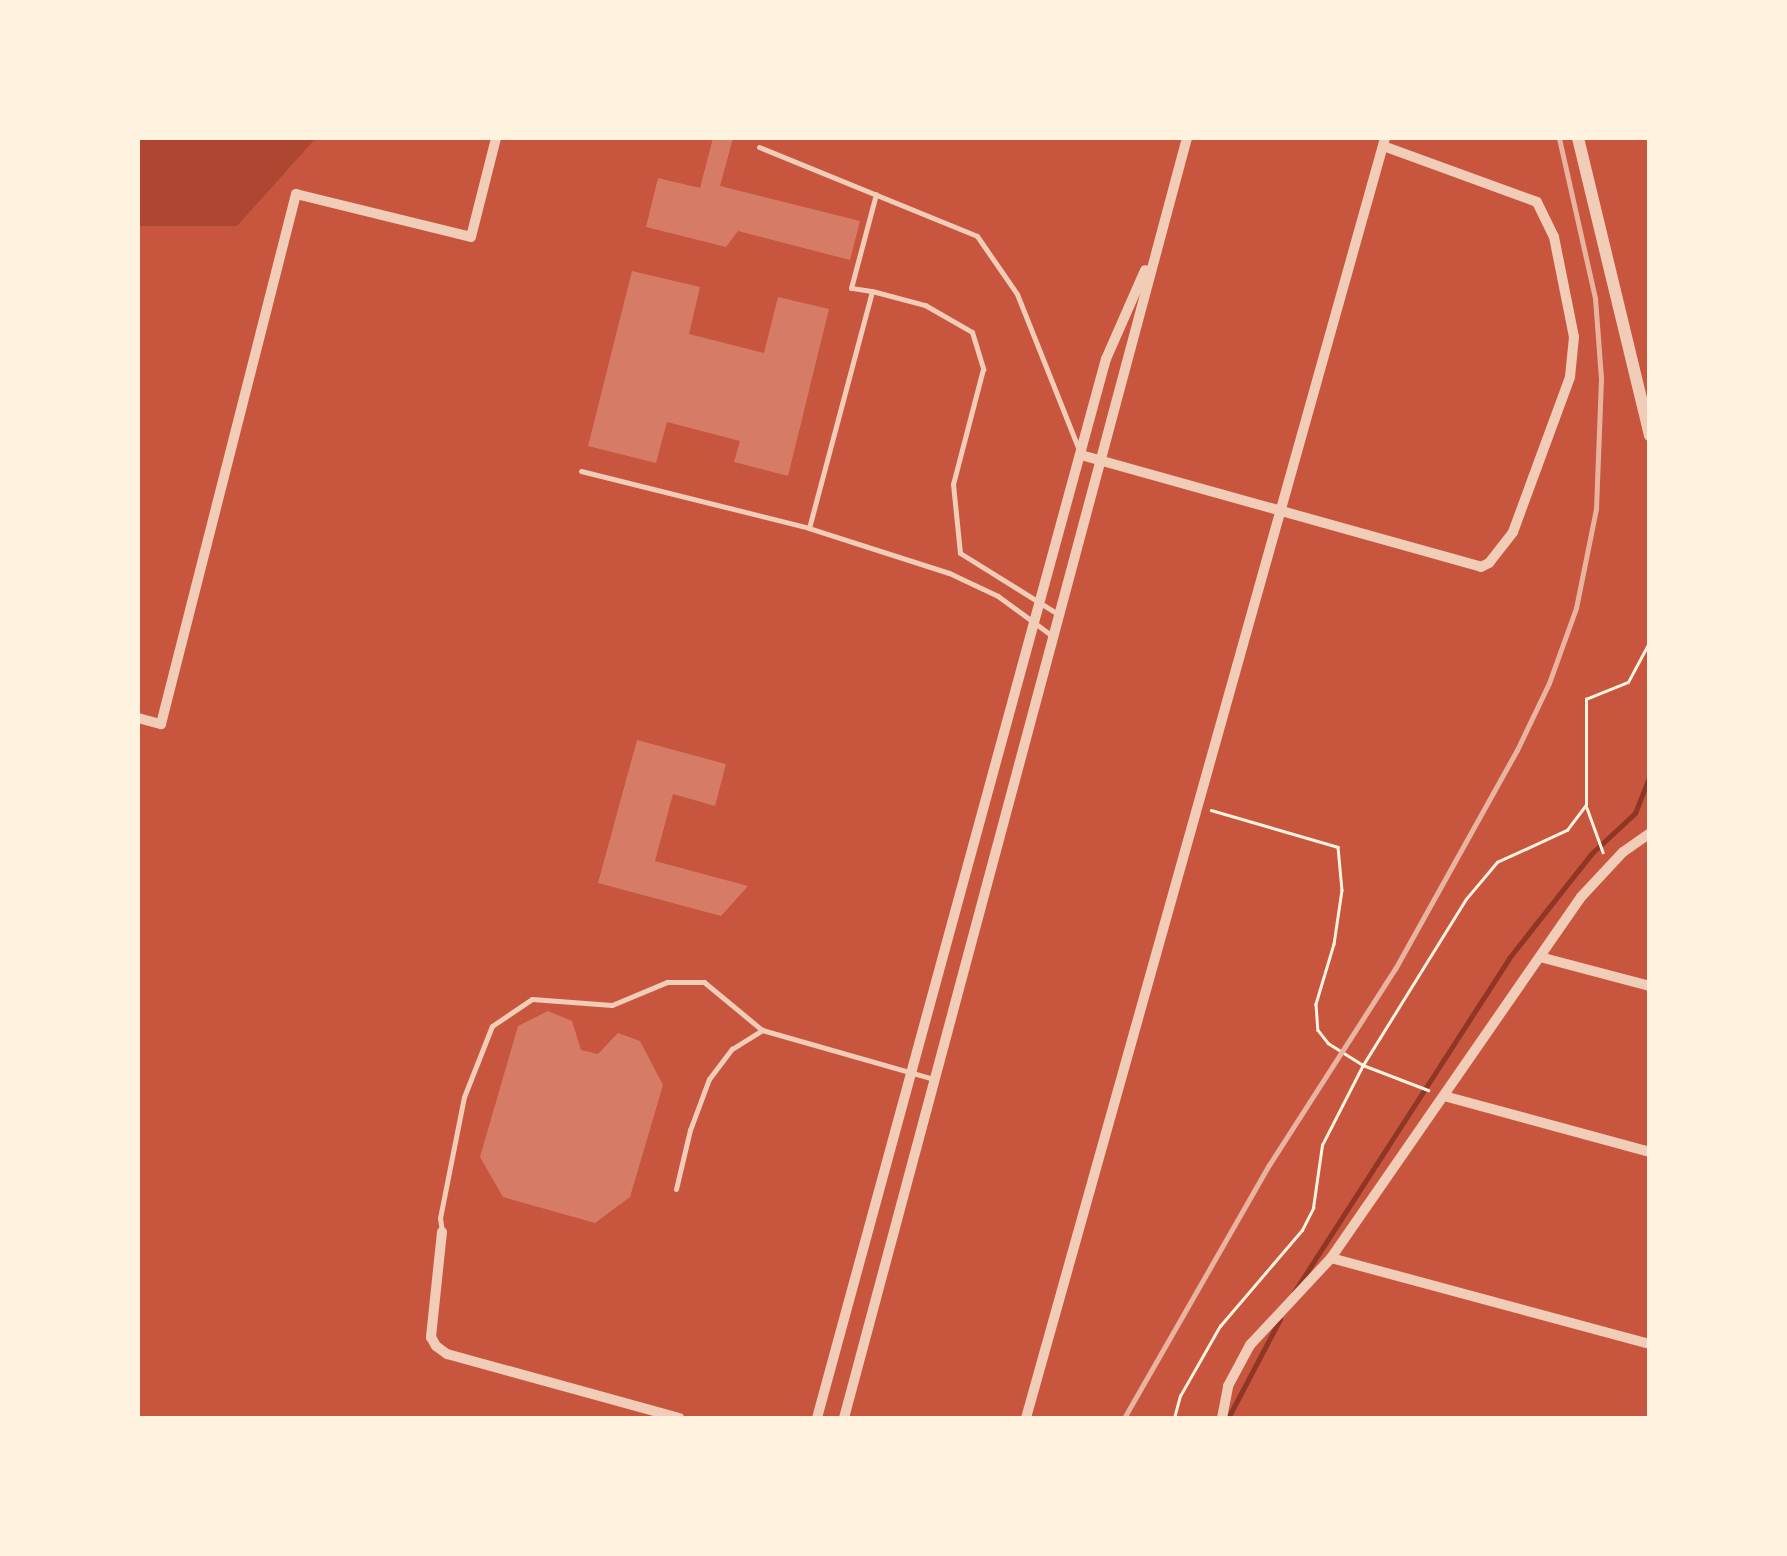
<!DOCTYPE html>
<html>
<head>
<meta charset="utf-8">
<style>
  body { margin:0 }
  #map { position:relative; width:1787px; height:1556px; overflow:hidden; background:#c8553d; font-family:"DM Sans",sans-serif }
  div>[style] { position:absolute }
  .green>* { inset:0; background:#ae4732 }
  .stream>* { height:5px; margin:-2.5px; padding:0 2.5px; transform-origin:2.5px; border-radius:2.5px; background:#8f3625 }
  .building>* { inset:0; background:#d67c66 }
  .path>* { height:2.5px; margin:-1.25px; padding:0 1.25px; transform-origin:1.25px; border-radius:1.25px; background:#fff3e0 }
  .service>* { height:5px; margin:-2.5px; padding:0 2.5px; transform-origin:2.5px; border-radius:2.5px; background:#f1ccb7 }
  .minor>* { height:10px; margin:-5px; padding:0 5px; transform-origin:5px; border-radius:5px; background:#f1ccb7 }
  .tertiary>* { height:12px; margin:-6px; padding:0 6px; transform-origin:6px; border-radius:6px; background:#f1ccb7 }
  .rail>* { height:5px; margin:-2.5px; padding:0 2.5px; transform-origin:2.5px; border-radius:2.5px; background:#e9b49f }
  span { translate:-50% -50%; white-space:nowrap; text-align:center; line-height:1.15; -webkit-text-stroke:8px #fff3e0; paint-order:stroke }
  .frame { position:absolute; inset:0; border:140px solid #fff3e0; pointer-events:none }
</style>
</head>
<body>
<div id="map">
  <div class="green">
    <i style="clip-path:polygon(138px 138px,316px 138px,237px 226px,138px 226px)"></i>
  </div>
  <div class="stream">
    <i style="left:1294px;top:1292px;width:397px;rotate:-57.2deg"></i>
    <i style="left:1509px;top:958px;width:132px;rotate:-51.7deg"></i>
    <i style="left:1591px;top:854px;width:60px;rotate:-43deg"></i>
    <i style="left:1635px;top:813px;width:41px;rotate:-68.5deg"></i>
    <i style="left:1228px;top:1418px;width:112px;rotate:-62.3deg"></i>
  </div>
  <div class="building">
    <i style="clip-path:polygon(713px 138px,733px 138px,720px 186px,860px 221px,850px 260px,738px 231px,726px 247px,646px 227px,658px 178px,700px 188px)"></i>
    <i style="clip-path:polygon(632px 271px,700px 287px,689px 334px,764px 353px,778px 297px,829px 309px,788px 476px,734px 462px,740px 441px,667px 422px,656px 463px,588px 446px)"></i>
    <i style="clip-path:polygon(637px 740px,726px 764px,715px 806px,673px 794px,655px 861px,748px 886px,721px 916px,598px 883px)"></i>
    <i style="clip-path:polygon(548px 1011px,572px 1021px,581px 1050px,598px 1054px,618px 1033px,640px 1041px,663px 1085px,630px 1197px,595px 1223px,503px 1197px,480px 1157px,518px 1026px)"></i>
  </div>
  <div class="path">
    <i style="left:1587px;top:808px;width:47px;rotate:70deg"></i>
    <i style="left:1211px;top:810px;width:132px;rotate:16.2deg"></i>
    <i style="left:1338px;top:847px;width:43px;rotate:84.7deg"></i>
    <i style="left:1342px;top:890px;width:55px;rotate:98.4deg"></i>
    <i style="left:1334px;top:944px;width:63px;rotate:106.7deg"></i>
    <i style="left:1316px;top:1004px;width:26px;rotate:86deg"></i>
    <i style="left:1318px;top:1030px;width:16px;rotate:52deg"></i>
    <i style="left:1328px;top:1043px;width:41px;rotate:32.2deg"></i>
    <i style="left:1363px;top:1065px;width:70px;rotate:21deg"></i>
    <i style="left:1174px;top:1418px;width:23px;rotate:-75deg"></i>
    <i style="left:1180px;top:1396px;width:81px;rotate:-60.3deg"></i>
    <i style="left:1220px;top:1326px;width:126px;rotate:-49.5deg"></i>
    <i style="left:1302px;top:1230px;width:25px;rotate:-63deg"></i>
    <i style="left:1313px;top:1208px;width:64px;rotate:-81.9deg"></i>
    <i style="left:1322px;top:1145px;width:90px;rotate:-62.9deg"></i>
    <i style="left:1363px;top:1065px;width:195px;rotate:-58.2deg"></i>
    <i style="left:1466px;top:899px;width:48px;rotate:-50deg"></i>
    <i style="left:1497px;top:862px;width:77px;rotate:-24.6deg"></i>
    <i style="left:1567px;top:830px;width:31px;rotate:-53deg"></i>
    <i style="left:1586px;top:805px;width:106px;rotate:-90deg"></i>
    <i style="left:1586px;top:699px;width:45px;rotate:-22deg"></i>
    <i style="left:1628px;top:682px;width:47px;rotate:-61.8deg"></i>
  </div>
  <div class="service">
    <i style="left:759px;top:147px;width:235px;rotate:22.2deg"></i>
    <i style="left:977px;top:236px;width:70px;rotate:55.4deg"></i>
    <i style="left:1017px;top:294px;width:170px;rotate:68.3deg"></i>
    <i style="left:871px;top:291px;width:20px;rotate:-171deg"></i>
    <i style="left:851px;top:288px;width:97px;rotate:-75.1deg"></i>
    <i style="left:581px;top:471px;width:235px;rotate:14deg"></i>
    <i style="left:1051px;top:635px;width:66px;rotate:-143.7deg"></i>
    <i style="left:998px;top:596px;width:54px;rotate:-154.9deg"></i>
    <i style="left:949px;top:573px;width:147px;rotate:-162.2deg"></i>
    <i style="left:809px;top:528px;width:245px;rotate:-75.1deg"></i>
    <i style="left:872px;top:291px;width:55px;rotate:14.8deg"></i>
    <i style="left:925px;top:305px;width:54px;rotate:29.9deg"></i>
    <i style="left:972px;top:332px;width:39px;rotate:73deg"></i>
    <i style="left:983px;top:369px;width:119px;rotate:104.6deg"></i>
    <i style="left:953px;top:484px;width:69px;rotate:84.2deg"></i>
    <i style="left:960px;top:553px;width:115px;rotate:31.9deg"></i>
    <i style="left:676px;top:1189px;width:61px;rotate:-76.7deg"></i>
    <i style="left:690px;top:1130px;width:54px;rotate:-69.6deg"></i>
    <i style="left:709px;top:1079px;width:38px;rotate:-53deg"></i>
    <i style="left:732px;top:1049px;width:36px;rotate:-32deg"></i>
    <i style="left:762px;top:1030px;width:179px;rotate:15.9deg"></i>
    <i style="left:442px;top:1232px;width:14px;rotate:-98deg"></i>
    <i style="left:440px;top:1218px;width:123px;rotate:-78.8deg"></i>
    <i style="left:464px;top:1097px;width:76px;rotate:-68.5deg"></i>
    <i style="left:492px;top:1026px;width:48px;rotate:-34deg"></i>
    <i style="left:532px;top:999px;width:80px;rotate:4.3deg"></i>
    <i style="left:612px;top:1005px;width:60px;rotate:-22.7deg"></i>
    <i style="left:667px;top:982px;width:37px"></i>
    <i style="left:704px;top:982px;width:75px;rotate:39.6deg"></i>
  </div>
  <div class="minor">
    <i style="left:1081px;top:455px;width:415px;rotate:15.6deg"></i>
    <i style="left:1481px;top:567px;width:9px;rotate:-27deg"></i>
    <i style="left:1489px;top:563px;width:39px;rotate:-52deg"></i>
    <i style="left:1513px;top:532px;width:165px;rotate:-69.8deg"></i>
    <i style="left:1570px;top:377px;width:40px;rotate:-84.3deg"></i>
    <i style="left:1574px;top:337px;width:102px;rotate:-101.3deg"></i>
    <i style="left:1554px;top:237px;width:39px;rotate:-116deg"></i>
    <i style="left:1537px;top:202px;width:164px;rotate:-160deg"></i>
    <i style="left:138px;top:718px;width:24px;rotate:15deg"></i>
    <i style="left:161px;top:724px;width:547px;rotate:-75.71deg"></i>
    <i style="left:296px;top:194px;width:180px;rotate:13.8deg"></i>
    <i style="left:471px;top:237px;width:102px;rotate:-75.8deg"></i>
    <i style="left:1540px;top:957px;width:114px;rotate:14.8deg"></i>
    <i style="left:1444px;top:1096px;width:213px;rotate:15.2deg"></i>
    <i style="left:442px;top:1232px;width:106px;rotate:96deg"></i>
    <i style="left:431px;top:1337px;width:10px;rotate:61deg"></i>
    <i style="left:436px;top:1346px;width:14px;rotate:36deg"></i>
    <i style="left:447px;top:1354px;width:241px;rotate:15.4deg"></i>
    <i style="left:1331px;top:1258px;width:330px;rotate:15.1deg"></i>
    <i style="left:817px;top:1418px;width:1098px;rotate:-74.74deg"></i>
    <i style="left:1106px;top:359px;width:97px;rotate:-66.3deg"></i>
    <i style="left:844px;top:1418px;width:1325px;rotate:-75deg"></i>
    <i style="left:1026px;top:1418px;width:1329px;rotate:-74.33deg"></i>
    <i style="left:1222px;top:1418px;width:33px;rotate:-79deg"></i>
    <i style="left:1228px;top:1386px;width:47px;rotate:-61.8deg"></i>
    <i style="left:1250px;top:1345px;width:119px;rotate:-47deg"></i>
    <i style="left:1331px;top:1258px;width:439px;rotate:-55.3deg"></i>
    <i style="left:1581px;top:897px;width:62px;rotate:-47deg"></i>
    <i style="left:1623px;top:852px;width:33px;rotate:-35deg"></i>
  </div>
  <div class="tertiary">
    <i style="left:1578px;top:138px;width:306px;rotate:76.4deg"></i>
  </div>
  <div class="rail">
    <i style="left:1124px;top:1418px;width:292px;rotate:-60.2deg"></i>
    <i style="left:1269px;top:1165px;width:233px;rotate:-57.3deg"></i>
    <i style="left:1395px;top:969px;width:251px;rotate:-60.9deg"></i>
    <i style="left:1517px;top:750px;width:74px;rotate:-64.5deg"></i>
    <i style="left:1549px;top:683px;width:80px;rotate:-70.2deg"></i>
    <i style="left:1576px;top:608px;width:101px;rotate:-78.6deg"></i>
    <i style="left:1596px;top:509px;width:131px;rotate:-87.8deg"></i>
    <i style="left:1601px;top:378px;width:80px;rotate:-94.3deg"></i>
    <i style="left:1595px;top:298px;width:164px;rotate:-102.7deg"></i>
  </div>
  <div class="frame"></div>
</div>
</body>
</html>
